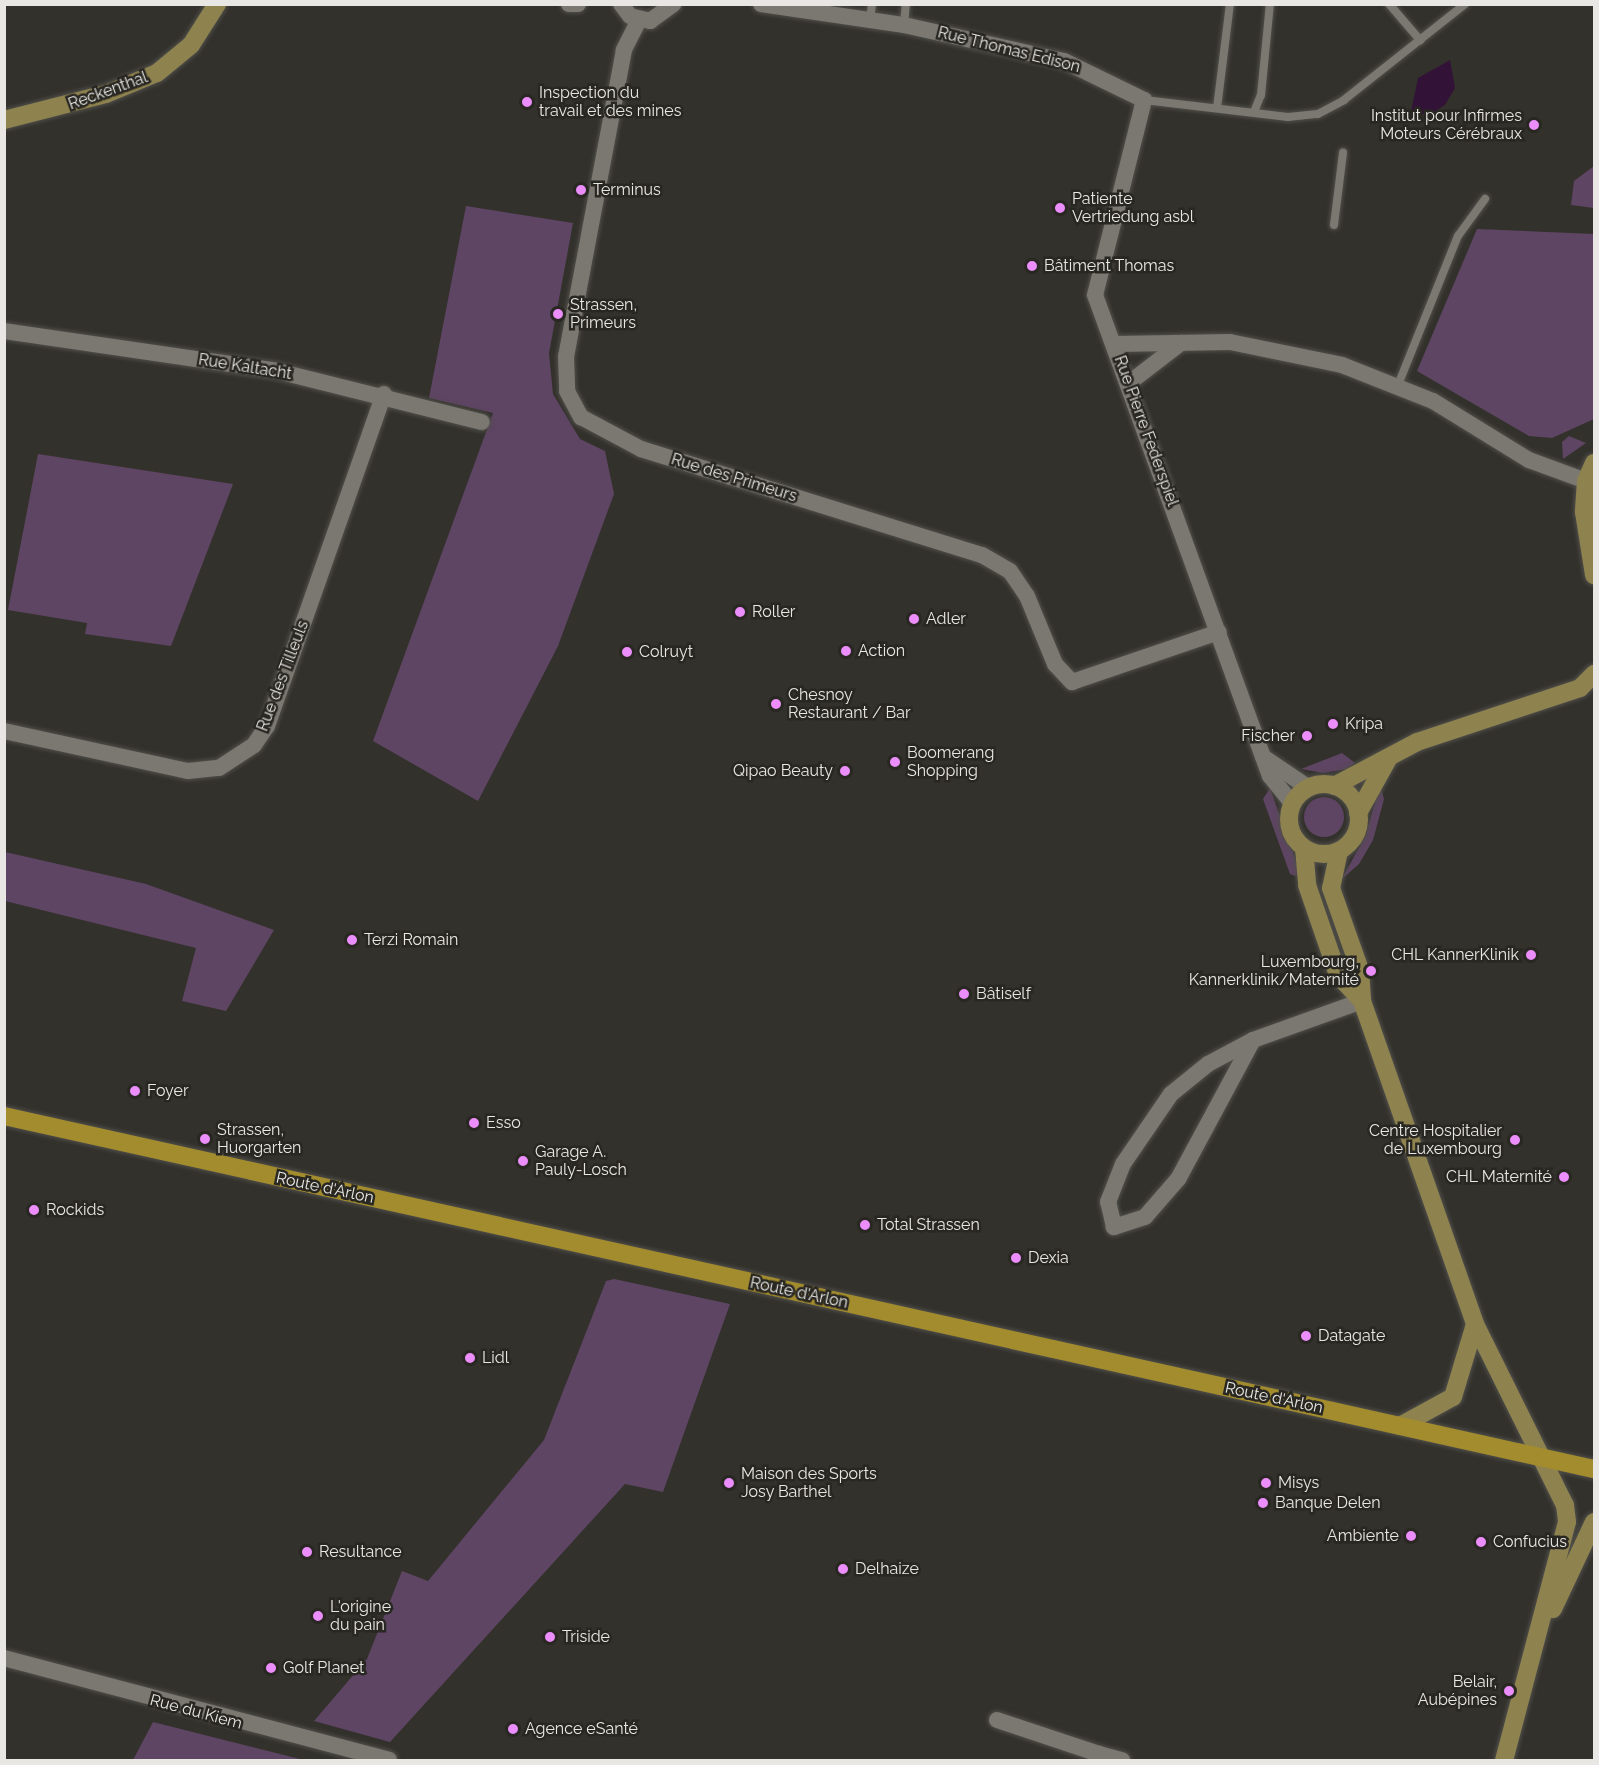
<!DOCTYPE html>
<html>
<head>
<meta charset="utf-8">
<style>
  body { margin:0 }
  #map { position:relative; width:1599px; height:1765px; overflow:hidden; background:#33312c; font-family:Raleway,sans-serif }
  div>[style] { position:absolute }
  .green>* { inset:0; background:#5e4563 }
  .round { border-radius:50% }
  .water>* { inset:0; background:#321337 }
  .roads { filter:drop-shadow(0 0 2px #504f4a) drop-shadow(0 0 2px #504f4a) }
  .lane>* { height:8px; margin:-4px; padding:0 4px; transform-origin:4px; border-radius:4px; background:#7a7871 }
  .street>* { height:16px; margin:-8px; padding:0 8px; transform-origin:8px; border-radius:8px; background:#7a7871 }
  .secondary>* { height:18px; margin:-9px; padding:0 9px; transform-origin:9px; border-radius:9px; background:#8e824f }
  .secondary>.ring { margin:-9px; padding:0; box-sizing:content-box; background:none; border:18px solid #8e824f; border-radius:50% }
  .primary>* { height:18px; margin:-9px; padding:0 9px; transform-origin:9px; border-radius:9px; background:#a38c2e }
  .dots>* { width:16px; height:16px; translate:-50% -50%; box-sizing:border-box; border:3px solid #292722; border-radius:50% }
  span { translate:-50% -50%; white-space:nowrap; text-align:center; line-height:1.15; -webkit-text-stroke:5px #292722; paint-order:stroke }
  .street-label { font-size:16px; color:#e8e7e3 }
  .poi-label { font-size:16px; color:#e8e7e3 }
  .left { translate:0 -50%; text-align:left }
  .right { translate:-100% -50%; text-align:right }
  .frame { position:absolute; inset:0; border:6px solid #e8e7e3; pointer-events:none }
</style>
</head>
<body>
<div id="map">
  <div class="green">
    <i style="clip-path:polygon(1594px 166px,1594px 208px,1571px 205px,1574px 181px)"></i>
    <i style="clip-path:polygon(466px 206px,573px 223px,549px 353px,553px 394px,580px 439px,605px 451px,614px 494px,558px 646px,478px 801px,373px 741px,493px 413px,429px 398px)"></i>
    <i style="clip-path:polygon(1477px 229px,1594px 234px,1594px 419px,1552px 438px,1529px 436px,1417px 371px)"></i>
    <i style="clip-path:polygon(1569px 436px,1586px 443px,1563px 459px,1562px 442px)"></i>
    <i style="clip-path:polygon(38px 454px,233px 484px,171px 646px,85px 634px,87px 623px,8px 610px)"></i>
    <i style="clip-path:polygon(1342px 753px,1355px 763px,1347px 769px,1323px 773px,1301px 769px)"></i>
    <i style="clip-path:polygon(1380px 785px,1384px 799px,1373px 840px,1359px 864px,1341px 880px,1365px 837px)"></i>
    <i style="clip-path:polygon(1270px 788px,1297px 864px,1298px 877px,1290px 874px,1263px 799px)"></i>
    <i class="round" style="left:1304px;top:797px;width:40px;height:40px"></i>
    <i style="clip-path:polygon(5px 852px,146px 884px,274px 930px,226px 1011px,182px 1001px,196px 948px,5px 901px)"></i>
    <i style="clip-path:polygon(614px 1279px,730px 1304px,663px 1492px,625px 1484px,390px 1742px,314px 1721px,367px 1659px,402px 1571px,428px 1581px,544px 1440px,606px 1281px)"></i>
    <i style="clip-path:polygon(153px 1722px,304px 1760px,133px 1760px)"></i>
  </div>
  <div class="water">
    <i style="clip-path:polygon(1450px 60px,1455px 88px,1445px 105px,1429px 115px,1411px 112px,1418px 78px)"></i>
  </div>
  <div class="roads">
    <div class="lane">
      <i style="left:1389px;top:4px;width:48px;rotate:49.3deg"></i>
      <i style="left:870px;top:19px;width:15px;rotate:-82deg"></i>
      <i style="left:904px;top:25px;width:21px;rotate:-85deg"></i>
      <i style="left:1144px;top:100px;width:145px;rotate:6.7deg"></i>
      <i style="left:1288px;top:117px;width:30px;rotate:-6deg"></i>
      <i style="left:1318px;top:114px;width:30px;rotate:-28deg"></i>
      <i style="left:1344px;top:100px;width:154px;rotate:-38.4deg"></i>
      <i style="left:1217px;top:108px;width:105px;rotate:-82.9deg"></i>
      <i style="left:1254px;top:112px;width:18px;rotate:-68deg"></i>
      <i style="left:1261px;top:95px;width:91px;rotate:-84.4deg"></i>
      <i style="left:1334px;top:225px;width:73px;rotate:-82.9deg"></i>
      <i style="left:1398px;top:385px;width:161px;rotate:-68.1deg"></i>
      <i style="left:1458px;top:236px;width:46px;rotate:-53.9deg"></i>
    </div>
    <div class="street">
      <i style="left:569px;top:4px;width:9px"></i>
      <i style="left:621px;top:4px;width:15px;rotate:53deg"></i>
      <i style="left:630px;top:16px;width:21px;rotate:14deg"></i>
      <i style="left:650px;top:21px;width:29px;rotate:-36deg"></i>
      <i style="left:761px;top:4px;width:145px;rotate:8.4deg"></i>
      <i style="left:904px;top:25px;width:164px;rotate:12.7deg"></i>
      <i style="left:1064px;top:61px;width:89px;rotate:26deg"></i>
      <i style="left:1144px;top:100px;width:201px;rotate:104.1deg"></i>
      <i style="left:1095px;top:295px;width:512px;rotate:70.01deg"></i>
      <i style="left:1270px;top:776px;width:35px;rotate:51deg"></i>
      <i style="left:639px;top:20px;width:34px;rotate:117deg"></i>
      <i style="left:624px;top:50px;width:311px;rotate:100.7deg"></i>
      <i style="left:566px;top:356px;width:35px;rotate:88deg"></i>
      <i style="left:567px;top:391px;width:30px;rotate:62deg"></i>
      <i style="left:581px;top:417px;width:68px;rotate:28.1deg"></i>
      <i style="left:641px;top:449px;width:357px;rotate:17.3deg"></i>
      <i style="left:982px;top:555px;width:32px;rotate:30deg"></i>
      <i style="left:1010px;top:571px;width:30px;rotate:56deg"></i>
      <i style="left:1027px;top:596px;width:74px;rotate:67.6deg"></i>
      <i style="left:1055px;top:664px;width:25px;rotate:47deg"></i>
      <i style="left:1072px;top:682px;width:155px;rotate:-18.8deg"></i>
      <i style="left:4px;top:331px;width:276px;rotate:8.3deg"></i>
      <i style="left:277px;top:371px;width:211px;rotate:14deg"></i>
      <i style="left:1115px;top:344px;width:115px;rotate:-1deg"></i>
      <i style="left:1230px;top:342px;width:114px;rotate:11.6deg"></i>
      <i style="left:1342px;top:365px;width:98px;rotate:21.6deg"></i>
      <i style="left:1433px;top:401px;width:113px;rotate:31.6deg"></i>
      <i style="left:1529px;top:460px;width:61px;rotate:20.2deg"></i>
      <i style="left:1129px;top:383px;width:66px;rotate:-37.6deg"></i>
      <i style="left:4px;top:731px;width:188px;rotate:12.3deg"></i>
      <i style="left:188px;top:771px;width:31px;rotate:-6deg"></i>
      <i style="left:219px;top:768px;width:42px;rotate:-33.3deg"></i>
      <i style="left:254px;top:745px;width:23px;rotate:-56deg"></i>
      <i style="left:267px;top:726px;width:352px;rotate:-70.6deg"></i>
      <i style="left:1263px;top:757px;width:55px;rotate:34deg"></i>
      <i style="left:1253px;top:1040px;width:158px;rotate:118.3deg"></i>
      <i style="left:1178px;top:1179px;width:50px;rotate:131deg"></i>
      <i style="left:1145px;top:1217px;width:33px;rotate:162deg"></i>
      <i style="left:1114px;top:1227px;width:26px;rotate:-103deg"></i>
      <i style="left:1108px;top:1202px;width:41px;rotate:-68.5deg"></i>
      <i style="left:1123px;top:1164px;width:85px;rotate:-55.6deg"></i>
      <i style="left:1171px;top:1094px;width:48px;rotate:-39deg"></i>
      <i style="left:1208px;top:1064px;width:51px;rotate:-28.1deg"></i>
      <i style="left:1253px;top:1040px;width:116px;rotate:-19.7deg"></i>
      <i style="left:4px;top:1658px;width:398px;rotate:14.8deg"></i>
      <i style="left:997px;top:1720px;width:108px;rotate:18.4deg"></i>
      <i style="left:1096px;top:1760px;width:7px;rotate:-63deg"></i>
      <i style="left:1099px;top:1754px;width:24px;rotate:15deg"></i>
    </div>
    <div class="secondary">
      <i style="left:4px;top:120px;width:105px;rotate:-14.3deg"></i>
      <i style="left:106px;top:94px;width:55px;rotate:-22.4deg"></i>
      <i style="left:157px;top:73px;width:44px;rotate:-39.5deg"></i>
      <i style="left:191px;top:45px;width:49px;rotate:-57.6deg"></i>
      <i style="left:1594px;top:463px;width:20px;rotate:114deg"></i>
      <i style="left:1586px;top:481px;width:31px;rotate:94deg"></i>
      <i style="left:1584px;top:512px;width:64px;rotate:81deg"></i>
      <i class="ring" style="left:1289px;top:784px;width:52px;height:52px"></i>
      <i style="left:1334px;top:786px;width:94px;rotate:-27.9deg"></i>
      <i style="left:1417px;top:742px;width:172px;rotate:-18.3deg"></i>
      <i style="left:1580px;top:688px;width:20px;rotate:-45deg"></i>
      <i style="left:1358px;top:813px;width:62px;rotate:-60.9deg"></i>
      <i style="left:1304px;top:848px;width:37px;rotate:85deg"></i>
      <i style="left:1307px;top:885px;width:95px;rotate:71deg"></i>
      <i style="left:1338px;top:975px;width:35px;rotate:47deg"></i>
      <i style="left:1339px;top:851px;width:38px;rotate:102deg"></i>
      <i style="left:1331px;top:888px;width:87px;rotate:70.5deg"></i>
      <i style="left:1360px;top:970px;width:31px;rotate:86deg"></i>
      <i style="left:1362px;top:1001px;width:342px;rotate:70.7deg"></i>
      <i style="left:1475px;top:1324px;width:202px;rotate:63.6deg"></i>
      <i style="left:1565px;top:1505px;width:17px;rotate:83deg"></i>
      <i style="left:1567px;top:1522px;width:246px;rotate:104.8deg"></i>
      <i style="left:1400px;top:1426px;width:60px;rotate:-28.7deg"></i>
      <i style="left:1453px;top:1397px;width:76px;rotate:-73.2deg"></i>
      <i style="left:1553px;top:1609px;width:96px;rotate:-64.8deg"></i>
    </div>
    <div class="primary">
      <i style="left:4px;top:1116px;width:1629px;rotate:12.52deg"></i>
    </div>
  </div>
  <div class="dots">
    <i style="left:527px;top:102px;background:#eb8dfb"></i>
    <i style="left:1534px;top:125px;background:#eb8dfb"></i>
    <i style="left:581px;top:190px;background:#eb8dfb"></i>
    <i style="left:1060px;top:208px;background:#eb8dfb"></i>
    <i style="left:1032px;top:266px;background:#eb8dfb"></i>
    <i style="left:558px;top:314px;background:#eb8dfb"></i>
    <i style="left:740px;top:612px;background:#eb8dfb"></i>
    <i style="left:914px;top:619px;background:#eb8dfb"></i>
    <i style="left:846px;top:651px;background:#eb8dfb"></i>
    <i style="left:627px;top:652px;background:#eb8dfb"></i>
    <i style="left:776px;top:704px;background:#eb8dfb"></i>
    <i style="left:1333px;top:724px;background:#eb8dfb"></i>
    <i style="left:1307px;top:736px;background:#eb8dfb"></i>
    <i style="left:895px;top:762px;background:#eb8dfb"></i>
    <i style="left:845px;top:771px;background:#eb8dfb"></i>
    <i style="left:352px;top:940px;background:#eb8dfb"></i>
    <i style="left:1531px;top:955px;background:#eb8dfb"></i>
    <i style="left:1371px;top:971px;background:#eb8dfb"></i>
    <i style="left:964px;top:994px;background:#eb8dfb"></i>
    <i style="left:135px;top:1091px;background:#eb8dfb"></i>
    <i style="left:474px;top:1123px;background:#eb8dfb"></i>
    <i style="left:205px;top:1139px;background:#eb8dfb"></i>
    <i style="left:1515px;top:1140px;background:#eb8dfb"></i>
    <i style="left:523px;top:1161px;background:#eb8dfb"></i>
    <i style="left:1564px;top:1177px;background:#eb8dfb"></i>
    <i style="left:34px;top:1210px;background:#eb8dfb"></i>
    <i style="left:865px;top:1225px;background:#eb8dfb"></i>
    <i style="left:1016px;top:1258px;background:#eb8dfb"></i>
    <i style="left:1306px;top:1336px;background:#eb8dfb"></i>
    <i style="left:470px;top:1358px;background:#eb8dfb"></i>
    <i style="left:729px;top:1483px;background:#eb8dfb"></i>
    <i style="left:1266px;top:1483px;background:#eb8dfb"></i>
    <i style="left:1263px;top:1503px;background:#eb8dfb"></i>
    <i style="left:1411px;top:1536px;background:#eb8dfb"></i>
    <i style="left:1481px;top:1542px;background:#eb8dfb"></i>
    <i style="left:307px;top:1552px;background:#eb8dfb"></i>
    <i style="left:843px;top:1569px;background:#eb8dfb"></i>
    <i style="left:318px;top:1616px;background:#eb8dfb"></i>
    <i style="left:550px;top:1637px;background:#eb8dfb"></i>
    <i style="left:271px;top:1668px;background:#eb8dfb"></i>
    <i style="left:1509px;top:1691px;background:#eb8dfb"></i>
    <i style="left:513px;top:1729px;background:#eb8dfb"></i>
  </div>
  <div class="street-label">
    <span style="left:1009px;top:50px;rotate:14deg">Rue Thomas Edison</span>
    <span style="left:108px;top:91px;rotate:-20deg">Reckenthal</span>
    <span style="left:245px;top:367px;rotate:9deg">Rue Kaltacht</span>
    <span style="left:1146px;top:431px;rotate:70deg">Rue Pierre Federspiel</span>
    <span style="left:734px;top:478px;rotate:17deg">Rue des Primeurs</span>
    <span style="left:283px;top:676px;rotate:-69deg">Rue des Tilleuls</span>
    <span style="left:325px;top:1188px;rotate:12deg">Route d'Arlon</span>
    <span style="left:799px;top:1293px;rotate:12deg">Route d'Arlon</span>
    <span style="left:1274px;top:1398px;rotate:12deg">Route d'Arlon</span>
    <span style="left:196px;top:1712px;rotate:15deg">Rue du Kiem</span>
  </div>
  <div class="poi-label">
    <span class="left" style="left:539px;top:102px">Inspection du<br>travail et des mines</span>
    <span class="right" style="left:1522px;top:125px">Institut pour Infirmes<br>Moteurs Cérébraux</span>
    <span class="left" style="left:593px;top:190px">Terminus</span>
    <span class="left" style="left:1072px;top:208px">Patiente<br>Vertriedung asbl</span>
    <span class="left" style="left:1044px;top:266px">Bâtiment Thomas</span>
    <span class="left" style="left:570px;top:314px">Strassen,<br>Primeurs</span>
    <span class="left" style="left:752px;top:612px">Roller</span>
    <span class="left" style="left:926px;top:619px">Adler</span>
    <span class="left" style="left:858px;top:651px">Action</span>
    <span class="left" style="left:639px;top:652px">Colruyt</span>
    <span class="left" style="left:788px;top:704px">Chesnoy<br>Restaurant / Bar</span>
    <span class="left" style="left:1345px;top:724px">Kripa</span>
    <span class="right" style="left:1295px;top:736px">Fischer</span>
    <span class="left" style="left:907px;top:762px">Boomerang<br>Shopping</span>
    <span class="right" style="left:833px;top:771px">Qipao Beauty</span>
    <span class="left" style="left:364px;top:940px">Terzi Romain</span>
    <span class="right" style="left:1519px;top:955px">CHL KannerKlinik</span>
    <span class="right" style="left:1359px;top:971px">Luxembourg,<br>Kannerklinik/Maternité</span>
    <span class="left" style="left:976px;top:994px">Bâtiself</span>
    <span class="left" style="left:147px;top:1091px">Foyer</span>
    <span class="left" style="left:486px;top:1123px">Esso</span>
    <span class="left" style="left:217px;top:1139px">Strassen,<br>Huorgarten</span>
    <span class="right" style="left:1502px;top:1140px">Centre Hospitalier<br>de Luxembourg</span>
    <span class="left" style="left:535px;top:1161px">Garage A.<br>Pauly-Losch</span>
    <span class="right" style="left:1552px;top:1177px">CHL Maternité</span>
    <span class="left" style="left:46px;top:1210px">Rockids</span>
    <span class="left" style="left:877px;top:1225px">Total Strassen</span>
    <span class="left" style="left:1028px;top:1258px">Dexia</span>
    <span class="left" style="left:1318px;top:1336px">Datagate</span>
    <span class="left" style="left:482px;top:1358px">Lidl</span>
    <span class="left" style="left:741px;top:1483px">Maison des Sports<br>Josy Barthel</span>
    <span class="left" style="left:1278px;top:1483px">Misys</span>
    <span class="left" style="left:1275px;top:1503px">Banque Delen</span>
    <span class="right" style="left:1399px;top:1536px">Ambiente</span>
    <span class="left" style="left:1493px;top:1542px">Confucius</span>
    <span class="left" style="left:319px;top:1552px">Resultance</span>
    <span class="left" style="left:855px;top:1569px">Delhaize</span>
    <span class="left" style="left:330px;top:1616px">L'origine<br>du pain</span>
    <span class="left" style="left:562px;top:1637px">Triside</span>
    <span class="left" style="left:283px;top:1668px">Golf Planet</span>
    <span class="right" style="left:1497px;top:1691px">Belair,<br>Aubépines</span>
    <span class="left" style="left:525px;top:1729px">Agence eSanté</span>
  </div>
  <div class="frame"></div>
</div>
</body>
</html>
